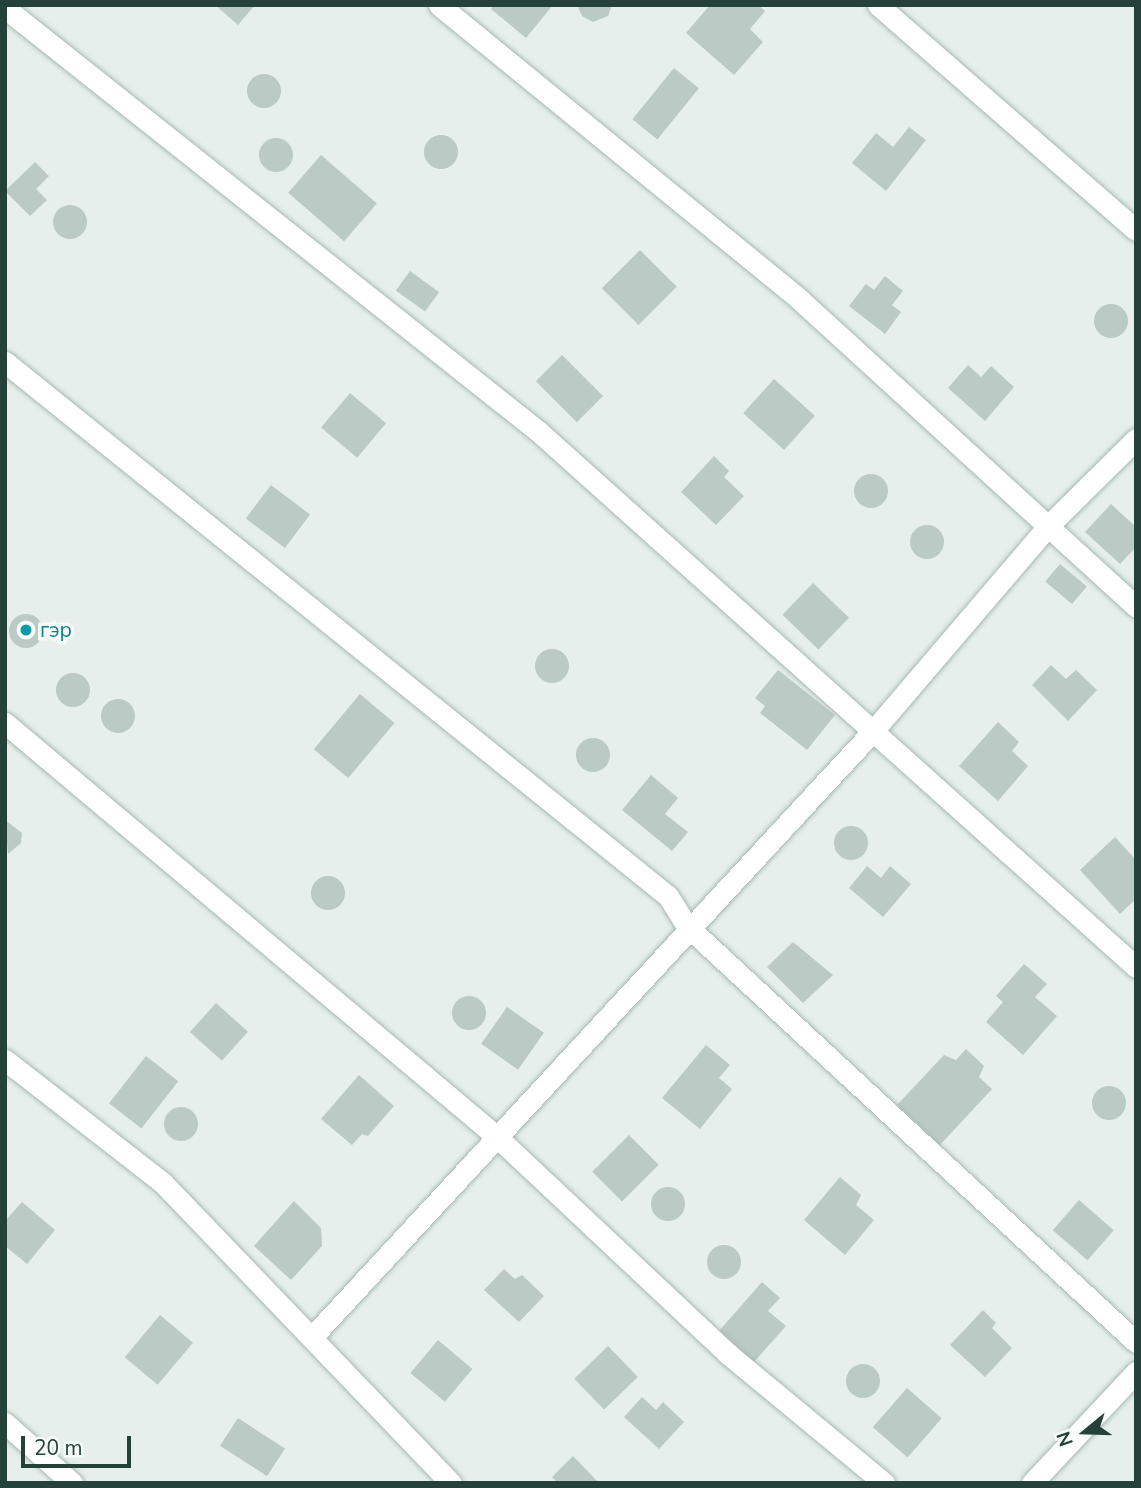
<!DOCTYPE html>
<html>
<head>
<meta charset="utf-8">
<style>
  body { margin:0 }
  #map { position:relative; width:1141px; height:1488px; overflow:hidden; background:#e6efeb; font-family:"Nunito Sans",sans-serif }
  div>[style] { position:absolute }
  .building>* { inset:0; background:#bbcac4; transform-origin:0 0 }
  .round { border-radius:50% }
  .roads { filter:drop-shadow(0 0 2px #a8b8b2) drop-shadow(0 0 2px #a8b8b2) }
  .minor>* { height:21px; margin:-10.5px; padding:0 10.5px; transform-origin:10.5px; border-radius:10.5px; background:#fff }
  .dots>* { width:19px; height:19px; translate:-50% -50%; box-sizing:border-box; border:4px solid #f7fbf9; border-radius:50% }
  span { translate:-50% -50%; white-space:nowrap; text-align:center; line-height:1.15; -webkit-text-stroke:7px #f7fbf9; paint-order:stroke }
  .culture-label { font-size:21px; color:#0d838f }
  .left { translate:0 -50%; text-align:left }
  .frame { position:absolute; inset:0; border:7px solid #24423a; pointer-events:none }
  .north { position:absolute; left:1050px; top:1397px; width:70px; height:70px; -webkit-text-stroke:5px #f7fbf9; paint-order:stroke; rotate:251deg; font-size:19px; font-weight:700; line-height:28px; text-align:center; color:#24423a }
  .north::after { content:''; display:block; margin:auto; width:24px; height:32px; background:#24423a; clip-path:polygon(50% 0,100% 100%,50% 72%,0 100%) }
  .scale { position:absolute; left:21px; top:1436px; width:110px; height:32px; box-sizing:border-box; border:4px solid #24423a; border-top:0; padding-left:9px; font-size:21px; line-height:24px; white-space:nowrap; color:#24423a; -webkit-text-stroke:5px #f7fbf9; paint-order:stroke }
</style>
</head>
<body>
<div id="map">
  <div class="building">
    <i style="clip-path:polygon(215px 5px,255px 5px,238px 25px)"></i>
    <i style="clip-path:polygon(494px 5px,553px 5px,526px 38px,491px 9px)"></i>
    <i style="clip-path:polygon(577px 5px,612px 5px,608px 16px,593px 22px,582px 16px)"></i>
    <i style="clip-path:polygon(710px 5px,758px 5px,765px 11px,750px 29px,763px 42px,734px 75px,686px 33px)"></i>
    <i style="left:674px;top:68px;width:32px;height:66px;rotate:39deg"></i>
    <i class="round" style="left:247px;top:74px;width:34px;height:34px"></i>
    <i style="clip-path:polygon(909px 127px,926px 140px,886px 191px,852px 163px,876px 133px,893px 147px)"></i>
    <i class="round" style="left:424px;top:135px;width:34px;height:34px"></i>
    <i class="round" style="left:259px;top:138px;width:34px;height:34px"></i>
    <i style="left:321px;top:155px;width:74px;height:50px;rotate:41deg"></i>
    <i style="clip-path:polygon(35px 162px,49px 176px,36px 189px,47px 200px,30px 216px,5px 191px)"></i>
    <i class="round" style="left:53px;top:205px;width:34px;height:34px"></i>
    <i style="left:640px;top:250px;width:52px;height:54px;rotate:45deg"></i>
    <i style="left:410px;top:271px;width:36px;height:24px;rotate:36deg"></i>
    <i style="clip-path:polygon(885px 276px,903px 291px,892px 305px,901px 312px,885px 334px,849px 306px,866px 284px,874px 290px)"></i>
    <i class="round" style="left:1094px;top:304px;width:34px;height:34px"></i>
    <i style="left:562px;top:355px;width:58px;height:37px;rotate:45deg"></i>
    <i style="clip-path:polygon(968px 365px,981px 377px,991px 366px,1014px 387px,985px 421px,948px 388px)"></i>
    <i style="left:774px;top:379px;width:55px;height:46px;rotate:42deg"></i>
    <i style="left:350px;top:393px;width:47px;height:45px;rotate:40deg"></i>
    <i style="clip-path:polygon(714px 456px,729px 471px,724px 477px,744px 496px,716px 525px,681px 492px)"></i>
    <i class="round" style="left:854px;top:474px;width:34px;height:34px"></i>
    <i style="left:271px;top:485px;width:49px;height:42px;rotate:37deg"></i>
    <i style="clip-path:polygon(1111px 504px,1136px 527px,1136px 547px,1120px 564px,1085px 532px)"></i>
    <i class="round" style="left:910px;top:525px;width:34px;height:34px"></i>
    <i style="left:1060px;top:564px;width:35px;height:23px;rotate:40deg"></i>
    <i style="left:813px;top:583px;width:50px;height:44px;rotate:44deg"></i>
    <i class="round" style="left:9px;top:614px;width:34px;height:34px"></i>
    <i class="round" style="left:535px;top:649px;width:34px;height:34px"></i>
    <i style="clip-path:polygon(1051px 665px,1066px 679px,1076px 670px,1097px 690px,1068px 721px,1032px 685px)"></i>
    <i style="clip-path:polygon(778px 670px,835px 715px,807px 750px,760px 713px,765px 706px,755px 698px)"></i>
    <i class="round" style="left:56px;top:673px;width:34px;height:34px"></i>
    <i style="left:360px;top:694px;width:45px;height:72px;rotate:40deg"></i>
    <i class="round" style="left:101px;top:699px;width:34px;height:34px"></i>
    <i style="clip-path:polygon(998px 722px,1019px 742px,1012px 751px,1028px 766px,998px 801px,959px 766px)"></i>
    <i class="round" style="left:576px;top:738px;width:34px;height:34px"></i>
    <i style="clip-path:polygon(651px 775px,678px 798px,665px 814px,688px 832px,672px 851px,622px 810px)"></i>
    <i style="clip-path:polygon(5px 820px,22px 833px,21px 843px,8px 854px)"></i>
    <i class="round" style="left:834px;top:826px;width:34px;height:34px"></i>
    <i style="clip-path:polygon(1115px 837px,1136px 860px,1136px 899px,1120px 914px,1080px 870px)"></i>
    <i style="clip-path:polygon(867px 866px,881px 878px,890px 866px,911px 884px,883px 917px,849px 888px)"></i>
    <i class="round" style="left:311px;top:876px;width:34px;height:34px"></i>
    <i style="clip-path:polygon(793px 942px,833px 975px,803px 1003px,767px 967px)"></i>
    <i style="clip-path:polygon(1024px 964px,1047px 984px,1035px 997px,1057px 1016px,1023px 1055px,986px 1022px,1003px 1002px,996px 996px)"></i>
    <i class="round" style="left:452px;top:996px;width:34px;height:34px"></i>
    <i style="left:216px;top:1003px;width:43px;height:39px;rotate:42deg"></i>
    <i style="left:507px;top:1007px;width:45px;height:45px;rotate:35deg"></i>
    <i style="clip-path:polygon(706px 1045px,730px 1065px,719px 1078px,732px 1089px,700px 1129px,662px 1098px)"></i>
    <i style="clip-path:polygon(966px 1049px,984px 1066px,979px 1077px,992px 1089px,940px 1145px,897px 1105px,944px 1055px,956px 1060px)"></i>
    <i style="left:146px;top:1056px;width:41px;height:60px;rotate:38deg"></i>
    <i style="clip-path:polygon(359px 1075px,394px 1106px,368px 1136px,362px 1134px,352px 1145px,321px 1119px)"></i>
    <i class="round" style="left:1092px;top:1086px;width:34px;height:34px"></i>
    <i class="round" style="left:164px;top:1107px;width:34px;height:34px"></i>
    <i style="left:629px;top:1135px;width:42px;height:52px;rotate:45deg"></i>
    <i style="clip-path:polygon(840px 1177px,861px 1195px,856px 1205px,874px 1220px,845px 1255px,804px 1220px)"></i>
    <i class="round" style="left:651px;top:1187px;width:34px;height:34px"></i>
    <i style="left:1079px;top:1200px;width:46px;height:40px;rotate:41deg"></i>
    <i style="clip-path:polygon(294px 1201px,321px 1228px,322px 1246px,291px 1280px,254px 1246px)"></i>
    <i style="clip-path:polygon(22px 1202px,55px 1230px,27px 1264px,5px 1246px,5px 1221px)"></i>
    <i class="round" style="left:707px;top:1245px;width:34px;height:34px"></i>
    <i style="clip-path:polygon(504px 1269px,515px 1279px,522px 1275px,544px 1296px,519px 1322px,484px 1290px)"></i>
    <i style="clip-path:polygon(762px 1282px,780px 1298px,768px 1311px,786px 1326px,754px 1362px,719px 1331px)"></i>
    <i style="clip-path:polygon(983px 1310px,996px 1323px,992px 1328px,1012px 1348px,985px 1377px,950px 1345px)"></i>
    <i style="left:160px;top:1315px;width:43px;height:55px;rotate:40deg"></i>
    <i style="left:438px;top:1340px;width:45px;height:43px;rotate:40deg"></i>
    <i style="left:608px;top:1346px;width:43px;height:47px;rotate:46deg"></i>
    <i class="round" style="left:846px;top:1364px;width:34px;height:34px"></i>
    <i style="left:907px;top:1388px;width:46px;height:52px;rotate:41deg"></i>
    <i style="clip-path:polygon(642px 1397px,656px 1410px,663px 1402px,684px 1422px,659px 1449px,624px 1417px)"></i>
    <i style="left:238px;top:1418px;width:56px;height:33px;rotate:33deg"></i>
    <i style="clip-path:polygon(573px 1456px,599px 1483px,558px 1483px,552px 1477px)"></i>
  </div>
  <div class="roads">
    <div class="minor">
      <i style="left:439px;top:5px;width:463px;rotate:39.2deg"></i>
      <i style="left:798px;top:298px;width:458px;rotate:42.4deg"></i>
      <i style="left:878px;top:5px;width:342px;rotate:41.1deg"></i>
      <i style="left:5px;top:8px;width:680px;rotate:38.44deg"></i>
      <i style="left:538px;top:431px;width:803px;rotate:41.87deg"></i>
      <i style="left:5px;top:362px;width:851px;rotate:38.85deg"></i>
      <i style="left:668px;top:896px;width:36px;rotate:58deg"></i>
      <i style="left:687px;top:926px;width:612px;rotate:42.82deg"></i>
      <i style="left:5px;top:723px;width:642px;rotate:40.07deg"></i>
      <i style="left:496px;top:1136px;width:317px;rotate:43.2deg"></i>
      <i style="left:727px;top:1353px;width:204px;rotate:39.6deg"></i>
      <i style="left:5px;top:1060px;width:200px;rotate:37.9deg"></i>
      <i style="left:163px;top:1183px;width:416px;rotate:46.2deg"></i>
      <i style="left:312px;top:1337px;width:826px;rotate:-47.21deg"></i>
      <i style="left:873px;top:731px;width:268px;rotate:-49.5deg"></i>
      <i style="left:1047px;top:527px;width:125px;rotate:-44.7deg"></i>
      <i style="left:5px;top:1423px;width:90px;rotate:41.8deg"></i>
      <i style="left:1032px;top:1483px;width:152px;rotate:-46.9deg"></i>
    </div>
  </div>
  <div class="dots">
    <i style="left:26px;top:630px;background:#0f9aa8"></i>
  </div>
  <div class="culture-label">
    <span class="left" style="left:40px;top:630px">гэр</span>
  </div>
  <div class="frame"></div>
  <div class="north">N</div>
  <div class="scale">20 m</div>
</div>
</body>
</html>
